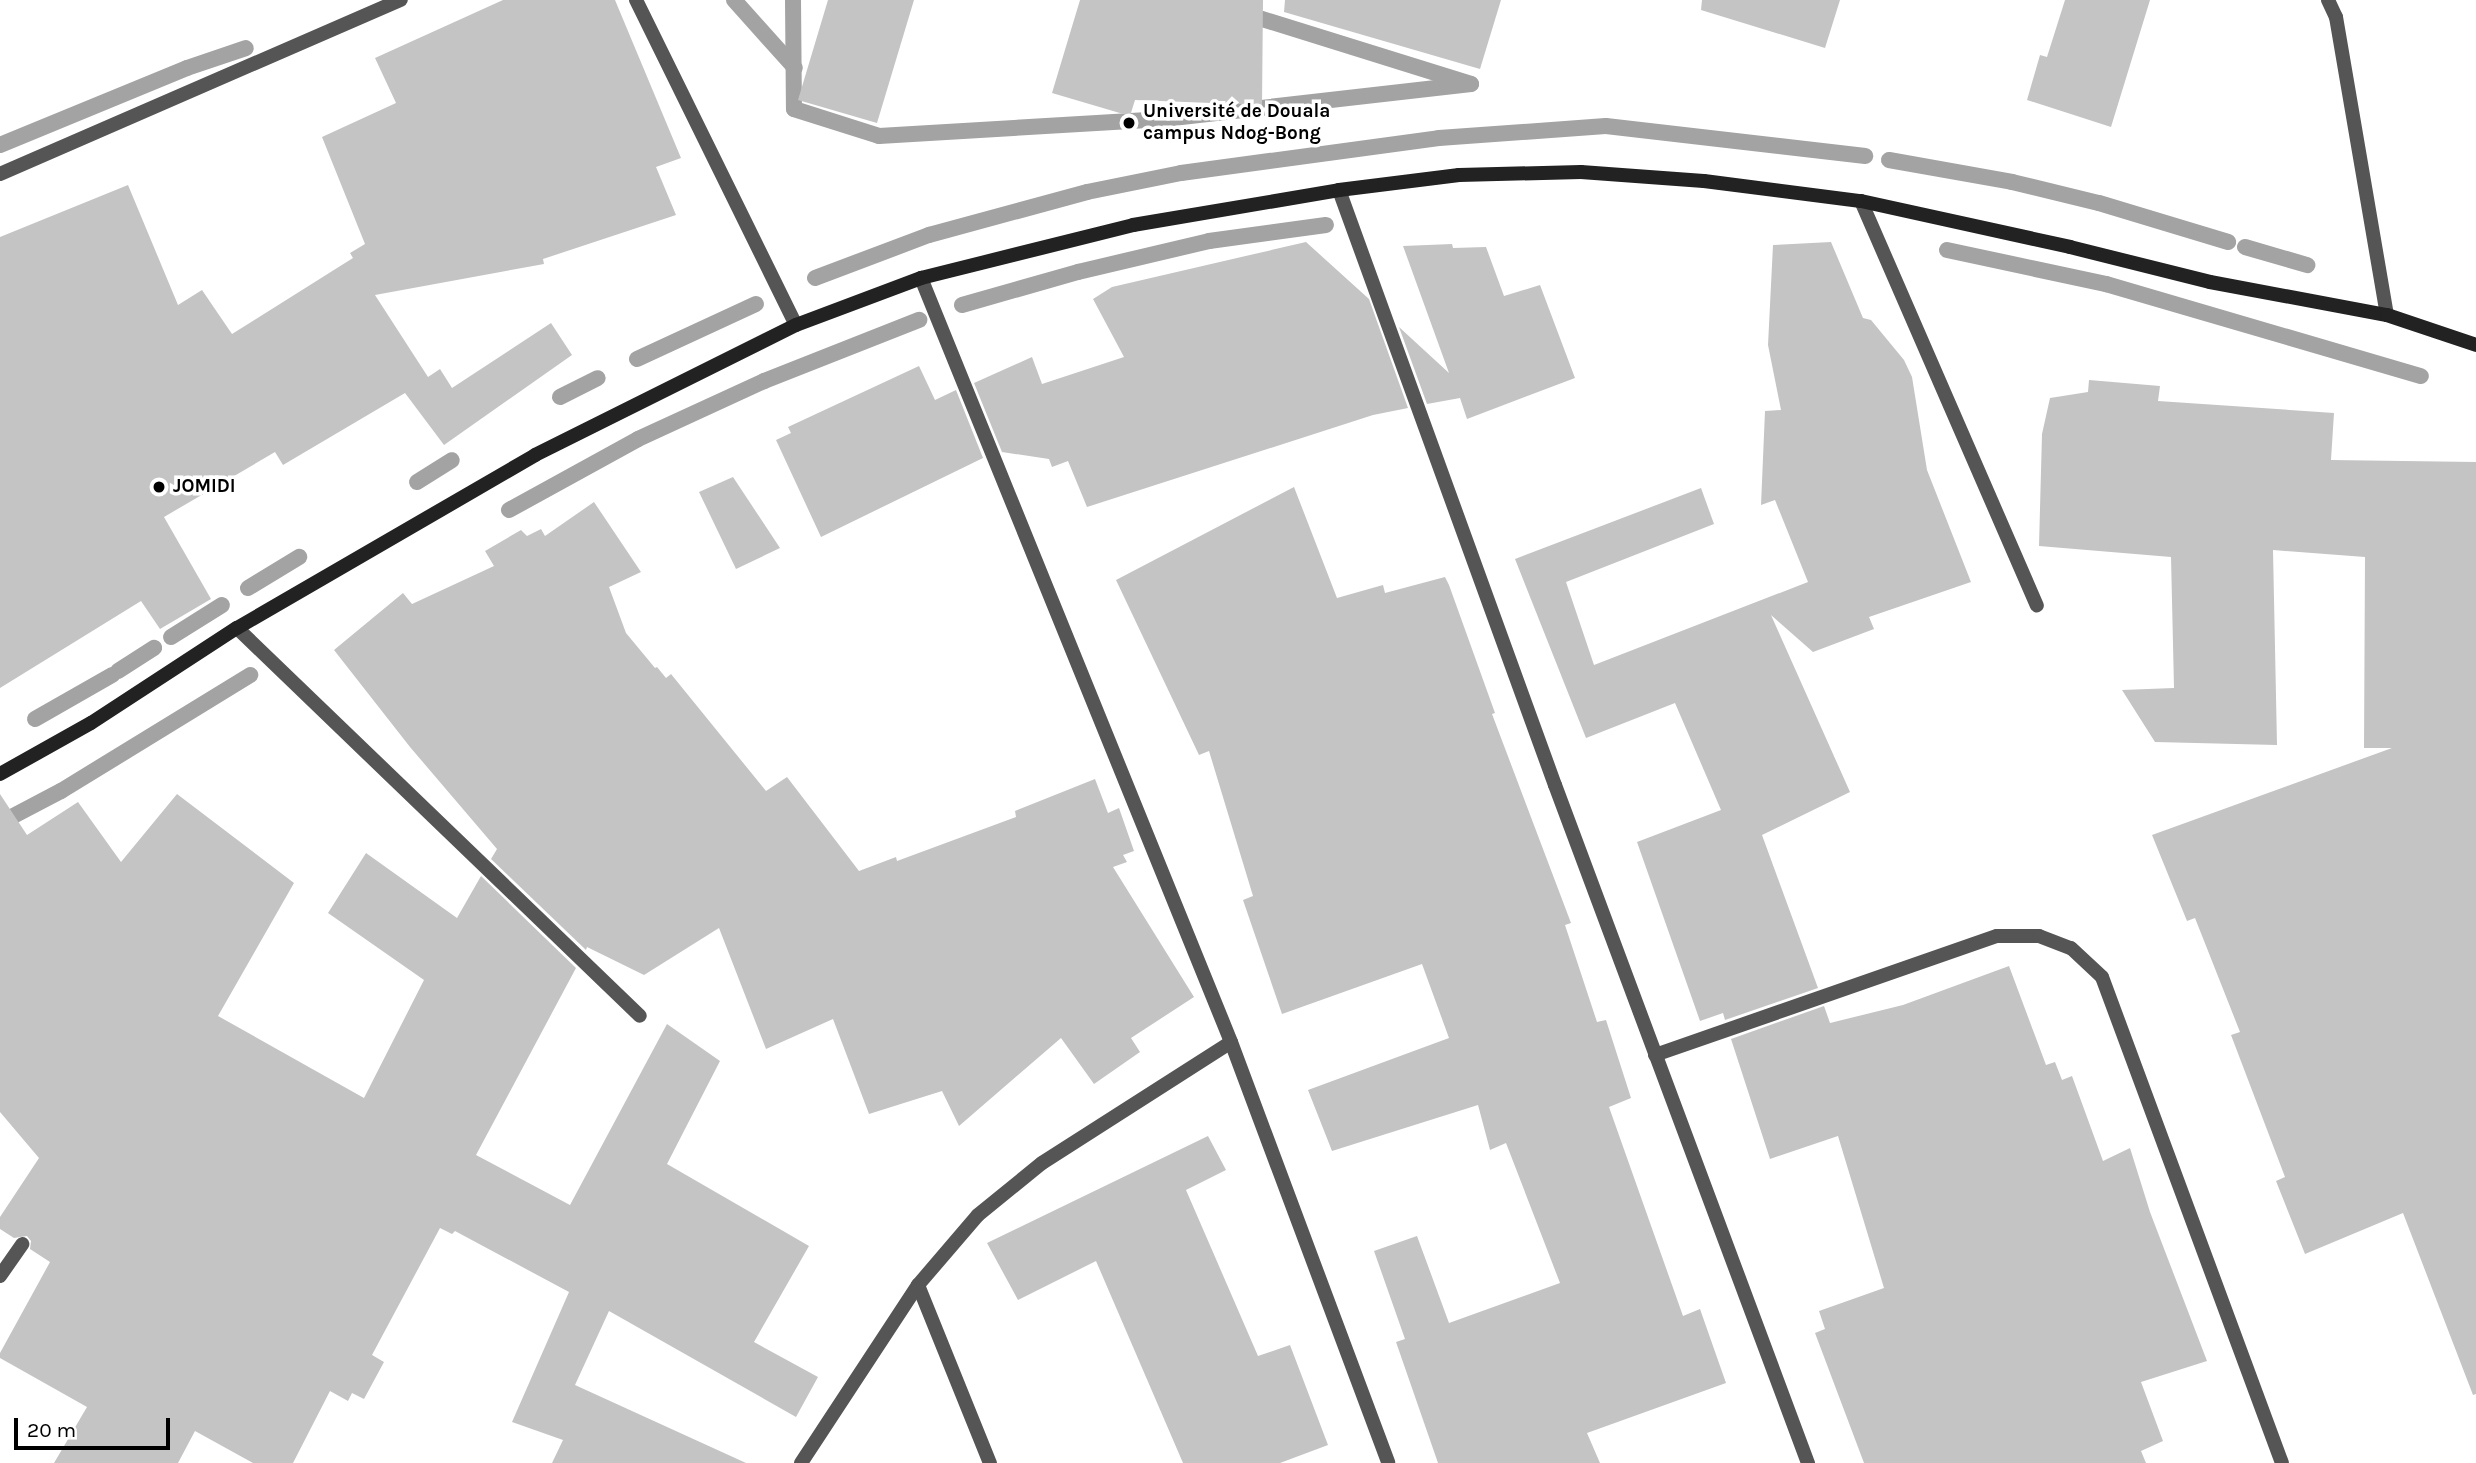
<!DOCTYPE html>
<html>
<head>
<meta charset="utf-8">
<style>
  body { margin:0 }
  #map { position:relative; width:2476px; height:1463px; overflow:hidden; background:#fff; font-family:Karla,sans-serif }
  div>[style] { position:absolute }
  .stream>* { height:16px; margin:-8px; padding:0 8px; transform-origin:8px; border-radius:8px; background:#a3a3a3 }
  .building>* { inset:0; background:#c4c4c4 }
  .minor>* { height:14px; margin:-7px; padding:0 7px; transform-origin:7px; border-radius:7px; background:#555 }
  .secondary>* { height:14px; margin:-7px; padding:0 7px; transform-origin:7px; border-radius:7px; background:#222 }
  .dots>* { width:19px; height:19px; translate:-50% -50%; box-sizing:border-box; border:4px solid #fff; border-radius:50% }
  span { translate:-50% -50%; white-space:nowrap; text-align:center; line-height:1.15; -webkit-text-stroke:7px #fff; paint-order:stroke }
  .poi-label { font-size:19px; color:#000; font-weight:700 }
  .left { translate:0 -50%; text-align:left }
  .scale { position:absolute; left:14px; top:1418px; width:156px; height:32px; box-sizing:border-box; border:4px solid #000; border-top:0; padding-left:9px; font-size:21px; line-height:24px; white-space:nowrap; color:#000; -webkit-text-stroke:5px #fff; paint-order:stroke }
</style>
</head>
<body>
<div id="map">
  <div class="stream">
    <i style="left:734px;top:0;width:91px;rotate:48.1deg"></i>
    <i style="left:793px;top:0;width:109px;rotate:89.5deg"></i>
    <i style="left:794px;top:109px;width:89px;rotate:17.6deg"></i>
    <i style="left:879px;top:136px;width:286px;rotate:-3.4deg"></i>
    <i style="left:1164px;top:119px;width:309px;rotate:-6.5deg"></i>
    <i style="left:1471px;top:84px;width:239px;rotate:-162.7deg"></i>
    <i style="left:0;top:145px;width:202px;rotate:-22.4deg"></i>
    <i style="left:187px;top:68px;width:62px;rotate:-18.7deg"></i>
    <i style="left:1889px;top:160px;width:125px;rotate:10.1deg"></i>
    <i style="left:2012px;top:182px;width:89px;rotate:13.6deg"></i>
    <i style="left:2099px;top:203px;width:135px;rotate:16.8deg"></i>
    <i style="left:2245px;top:247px;width:65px;rotate:16.2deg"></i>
    <i style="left:1947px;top:250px;width:163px;rotate:12.1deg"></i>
    <i style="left:2106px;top:284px;width:328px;rotate:16.3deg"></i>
    <i style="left:815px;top:278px;width:122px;rotate:-20.7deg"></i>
    <i style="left:929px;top:235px;width:164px;rotate:-15.2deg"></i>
    <i style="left:1087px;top:192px;width:96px;rotate:-11.4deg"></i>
    <i style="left:1181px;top:173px;width:260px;rotate:-7.7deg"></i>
    <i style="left:1439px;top:138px;width:167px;rotate:-4.1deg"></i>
    <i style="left:1606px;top:126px;width:261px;rotate:6.6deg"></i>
    <i style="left:962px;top:305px;width:121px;rotate:-15.9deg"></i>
    <i style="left:1078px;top:272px;width:135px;rotate:-13.3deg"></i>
    <i style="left:1209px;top:241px;width:118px;rotate:-7.8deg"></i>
    <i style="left:637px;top:359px;width:131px;rotate:-24.8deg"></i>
    <i style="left:560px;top:397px;width:42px;rotate:-26.6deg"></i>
    <i style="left:417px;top:482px;width:41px;rotate:-32.2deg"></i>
    <i style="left:509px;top:510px;width:147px;rotate:-28.8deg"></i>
    <i style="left:638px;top:439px;width:139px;rotate:-24.7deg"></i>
    <i style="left:764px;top:381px;width:167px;rotate:-21.5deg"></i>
    <i style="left:248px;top:588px;width:60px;rotate:-31.3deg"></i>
    <i style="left:171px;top:637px;width:60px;rotate:-32.1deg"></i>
    <i style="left:118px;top:671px;width:43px;rotate:-32.6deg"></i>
    <i style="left:35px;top:719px;width:89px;rotate:-29.7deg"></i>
    <i style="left:0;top:823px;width:69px;rotate:-27.7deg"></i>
    <i style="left:61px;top:791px;width:222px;rotate:-31.5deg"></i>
  </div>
  <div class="building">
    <i style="clip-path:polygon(503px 0,615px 0,681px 158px,656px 167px,676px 215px,543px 259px,544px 264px,375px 295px,428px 377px,440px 369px,452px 388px,551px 323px,572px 355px,444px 445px,405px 393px,283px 465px,275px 452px,164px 517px,211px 599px,160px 629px,141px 601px,0 688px,0 237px,128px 185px,178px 305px,202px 290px,232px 334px,353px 258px,350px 253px,365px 244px,322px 137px,396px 103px,375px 58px)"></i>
    <i style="clip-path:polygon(828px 0,914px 0,877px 123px,798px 100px)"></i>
    <i style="clip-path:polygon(1080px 0,1263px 0,1262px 105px,1135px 100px,1130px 116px,1052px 93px)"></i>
    <i style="clip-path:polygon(1285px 0,1501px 0,1480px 69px,1284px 12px)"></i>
    <i style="clip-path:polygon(1702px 0,1840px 0,1825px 48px,1701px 10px)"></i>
    <i style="clip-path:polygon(2065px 0,2150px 0,2111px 127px,2027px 100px,2040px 55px,2047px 57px)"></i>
    <i style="clip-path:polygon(1306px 242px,1369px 299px,1408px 408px,1373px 415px,1087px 507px,1068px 461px,1052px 467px,1049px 459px,1002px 452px,974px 383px,1032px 357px,1042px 384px,1124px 357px,1093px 299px,1112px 287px)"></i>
    <i style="clip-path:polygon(1831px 242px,1863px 318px,1871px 320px,1904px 360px,1912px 377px,1927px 470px,1971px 582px,1869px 617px,1874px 629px,1813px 652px,1771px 615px,1850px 792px,1762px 835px,1818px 988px,1725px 1020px,1723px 1013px,1700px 1021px,1637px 842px,1721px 810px,1675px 703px,1586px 738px,1515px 559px,1701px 488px,1714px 524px,1566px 582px,1594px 665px,1808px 582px,1775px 500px,1761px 505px,1765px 411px,1781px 410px,1768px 345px,1773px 245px)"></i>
    <i style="clip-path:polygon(1452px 244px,1453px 248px,1486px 247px,1504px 296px,1540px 285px,1575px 378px,1467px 419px,1460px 398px,1427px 404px,1399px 327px,1449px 373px,1403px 246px)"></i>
    <i style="clip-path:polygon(919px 366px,935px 400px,956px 390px,983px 458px,821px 537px,776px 440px,791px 433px,788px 427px)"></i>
    <i style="clip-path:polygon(2089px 380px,2160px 386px,2158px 401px,2334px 413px,2331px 460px,2476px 462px,2476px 1394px,2473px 1395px,2403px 1213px,2305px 1254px,2276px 1181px,2285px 1177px,2231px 1035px,2240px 1032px,2195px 918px,2187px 921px,2152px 835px,2392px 748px,2364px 748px,2365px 557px,2273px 550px,2277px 745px,2155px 742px,2122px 690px,2174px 688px,2171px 557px,2039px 546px,2042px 434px,2050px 398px,2088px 392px)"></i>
    <i style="clip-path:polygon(733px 477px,780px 548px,736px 569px,699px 492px)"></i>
    <i style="clip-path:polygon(1294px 487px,1337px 598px,1383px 585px,1385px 593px,1445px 577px,1449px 585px,1495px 713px,1492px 714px,1571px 923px,1565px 925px,1597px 1022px,1606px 1020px,1631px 1098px,1609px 1107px,1683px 1316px,1700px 1309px,1726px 1383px,1587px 1433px,1600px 1463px,1438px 1463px,1396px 1342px,1405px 1339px,1374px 1251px,1417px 1236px,1449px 1323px,1560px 1283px,1506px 1143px,1490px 1150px,1478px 1105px,1332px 1151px,1308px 1090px,1449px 1038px,1422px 964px,1282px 1014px,1243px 900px,1253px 896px,1209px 751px,1199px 755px,1116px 580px)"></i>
    <i style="clip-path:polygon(594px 502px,641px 572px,609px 587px,626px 633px,655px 668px,657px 667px,666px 678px,671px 674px,766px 791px,787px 777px,859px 871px,896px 857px,897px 861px,1016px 817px,1015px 811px,1095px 779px,1108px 813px,1119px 808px,1134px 851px,1123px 855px,1127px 862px,1113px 867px,1194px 997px,1131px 1038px,1140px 1052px,1094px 1084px,1061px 1038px,959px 1126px,942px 1091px,869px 1114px,833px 1019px,766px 1049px,719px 928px,644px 975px,587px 947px,586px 950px,491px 859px,497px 849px,410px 747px,334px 650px,403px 593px,412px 604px,494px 566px,485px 551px,521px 530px,527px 536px,541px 529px,545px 536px)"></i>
    <i style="clip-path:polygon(0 794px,27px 835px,78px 802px,121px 862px,177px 794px,294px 883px,218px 1016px,364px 1098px,424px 980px,328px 913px,366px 853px,457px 918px,481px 876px,576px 968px,476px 1155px,570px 1205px,667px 1024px,720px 1061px,667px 1164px,809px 1246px,754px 1342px,818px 1377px,796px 1417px,609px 1311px,575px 1385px,746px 1463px,552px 1463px,563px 1440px,512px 1422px,569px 1292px,455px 1231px,452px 1234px,440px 1228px,372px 1355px,384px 1362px,364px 1399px,352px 1393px,348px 1401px,330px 1391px,293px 1463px,253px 1463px,195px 1431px,178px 1463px,54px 1463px,87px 1407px,0 1358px,0 1353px,50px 1262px,30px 1249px,31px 1241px,27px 1236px,14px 1238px,0 1229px,0 1217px,39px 1158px,0 1112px)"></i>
    <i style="clip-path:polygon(2009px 966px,2046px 1065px,2055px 1062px,2062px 1080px,2072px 1076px,2103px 1161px,2130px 1148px,2150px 1212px,2207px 1361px,2141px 1382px,2163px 1441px,2141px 1451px,2146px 1463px,1864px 1463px,1815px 1333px,1825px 1329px,1819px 1311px,1884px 1288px,1838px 1136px,1770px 1159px,1731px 1039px,1824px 1006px,1830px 1023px,1903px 1005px)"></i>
    <i style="clip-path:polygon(1208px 1136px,1226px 1170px,1186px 1190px,1258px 1356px,1290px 1345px,1328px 1445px,1280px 1463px,1183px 1463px,1096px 1261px,1018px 1300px,987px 1243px)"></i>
  </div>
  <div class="minor">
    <i style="left:636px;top:0;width:362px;rotate:63.8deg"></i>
    <i style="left:2328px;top:0;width:19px;rotate:65deg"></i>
    <i style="left:2336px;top:17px;width:302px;rotate:80.3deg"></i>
    <i style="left:0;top:174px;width:437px;rotate:-23.5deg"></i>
    <i style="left:1339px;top:190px;width:633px;rotate:70.05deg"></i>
    <i style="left:1555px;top:785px;width:724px;rotate:69.54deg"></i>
    <i style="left:1861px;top:201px;width:441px;rotate:66.5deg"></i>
    <i style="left:921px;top:278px;width:824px;rotate:67.91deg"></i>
    <i style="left:1231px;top:1042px;width:449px;rotate:69.5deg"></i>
    <i style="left:237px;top:628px;width:559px;rotate:43.91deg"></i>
    <i style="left:1655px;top:1055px;width:362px;rotate:-19.2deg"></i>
    <i style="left:1997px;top:936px;width:42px"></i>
    <i style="left:2039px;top:936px;width:34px;rotate:21deg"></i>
    <i style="left:2071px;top:948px;width:42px;rotate:43.1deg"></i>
    <i style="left:2102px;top:977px;width:518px;rotate:69.68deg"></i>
    <i style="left:0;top:1276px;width:39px;rotate:-55deg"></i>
    <i style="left:918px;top:1285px;width:192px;rotate:68deg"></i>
    <i style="left:801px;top:1463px;width:213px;rotate:-56.7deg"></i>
    <i style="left:918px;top:1285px;width:92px;rotate:-49.4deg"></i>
    <i style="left:978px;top:1215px;width:82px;rotate:-39.1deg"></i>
    <i style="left:1042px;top:1163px;width:224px;rotate:-32.6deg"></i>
  </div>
  <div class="secondary">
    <i style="left:0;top:774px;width:104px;rotate:-29.3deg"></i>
    <i style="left:91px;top:723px;width:174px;rotate:-33.1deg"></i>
    <i style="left:237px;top:628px;width:345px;rotate:-30.1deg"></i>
    <i style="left:535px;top:455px;width:292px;rotate:-26.5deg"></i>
    <i style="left:796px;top:325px;width:134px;rotate:-20.6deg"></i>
    <i style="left:921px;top:278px;width:219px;rotate:-14deg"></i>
    <i style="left:1133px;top:225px;width:209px;rotate:-9.6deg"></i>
    <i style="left:1339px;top:190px;width:121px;rotate:-7.1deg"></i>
    <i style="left:1459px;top:175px;width:122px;rotate:-1.4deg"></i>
    <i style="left:1581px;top:172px;width:123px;rotate:4.2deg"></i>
    <i style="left:1704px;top:181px;width:158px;rotate:7.3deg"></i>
    <i style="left:1861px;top:201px;width:214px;rotate:12.4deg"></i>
    <i style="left:2070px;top:247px;width:144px;rotate:14deg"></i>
    <i style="left:2210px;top:282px;width:180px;rotate:10.6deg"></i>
    <i style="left:2387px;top:315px;width:94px;rotate:18.6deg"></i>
  </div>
  <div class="dots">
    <i style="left:1129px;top:123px;background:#000"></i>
    <i style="left:159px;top:487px;background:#000"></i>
  </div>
  <div class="poi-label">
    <span class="left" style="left:1143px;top:123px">Université de Douala<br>campus Ndog-Bong</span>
    <span class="left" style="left:173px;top:487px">JOMIDI</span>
  </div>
  <div class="scale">20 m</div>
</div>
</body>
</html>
